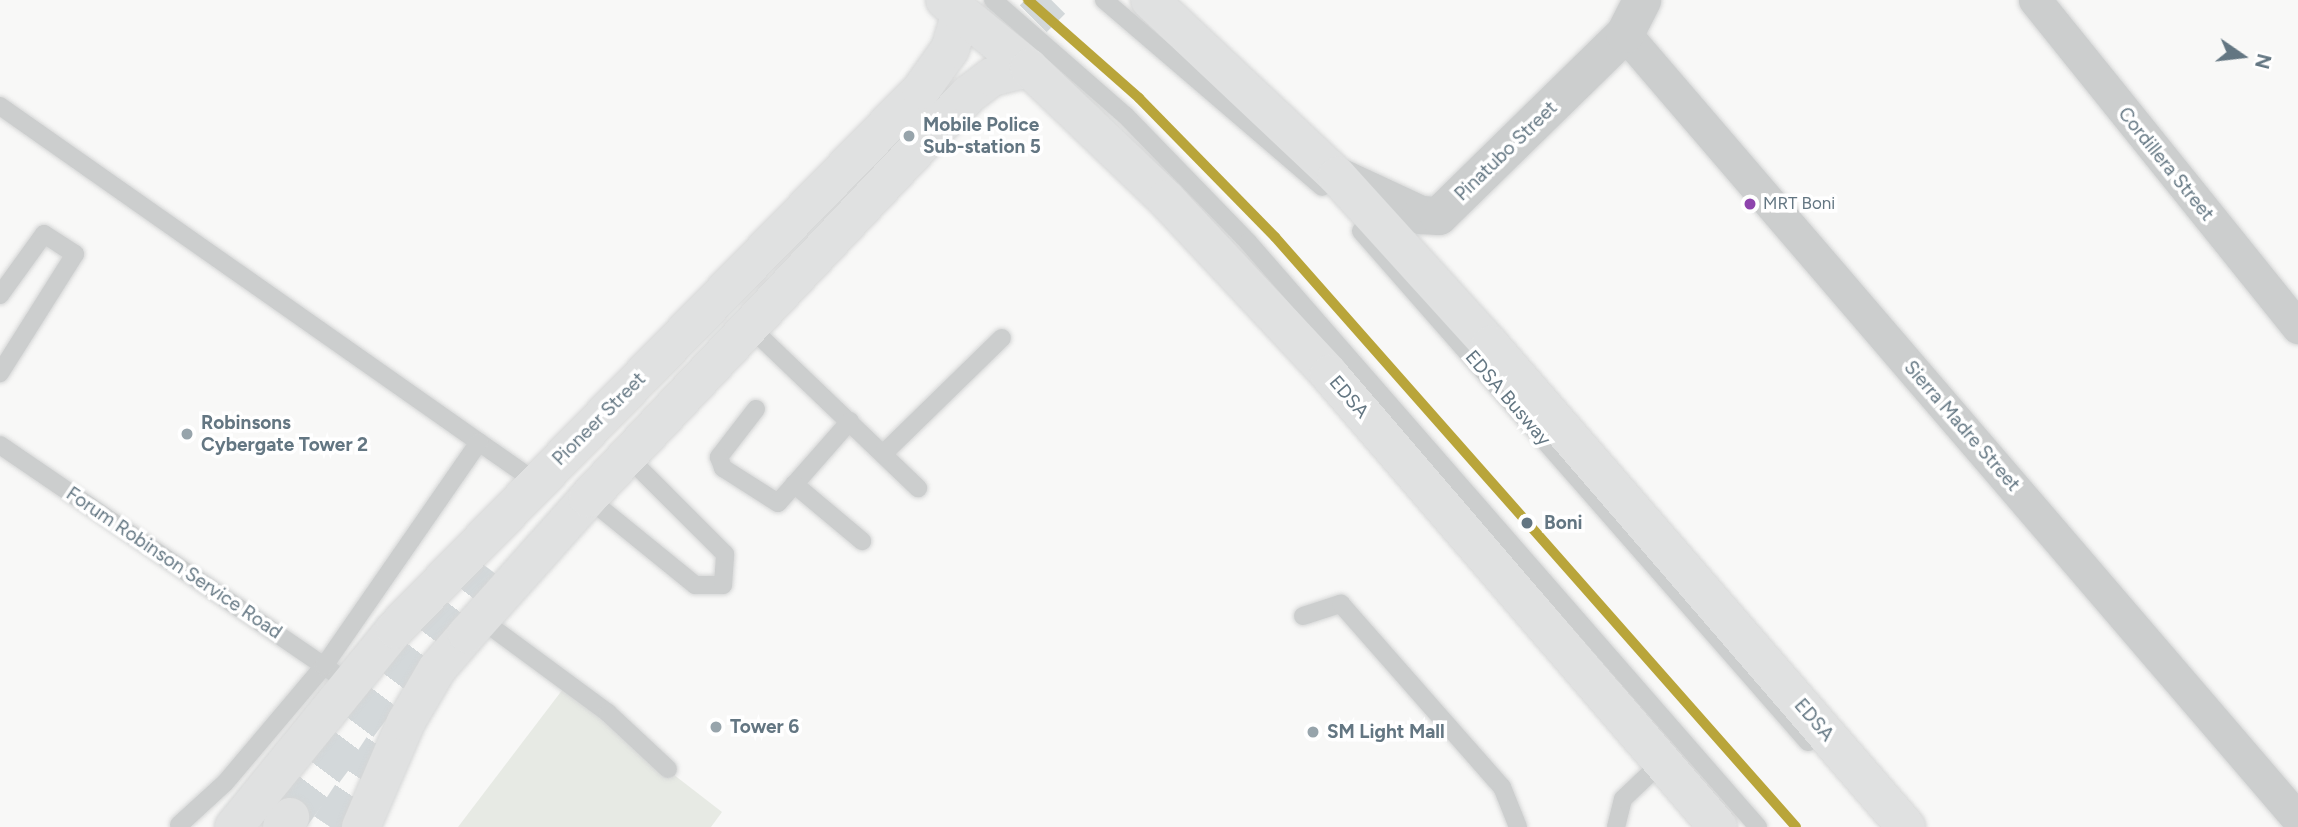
<!DOCTYPE html>
<html>
<head>
<meta charset="utf-8">
<style>
  body { margin:0 }
  #map { position:relative; width:2298px; height:827px; overflow:hidden; background:#f8f8f7; font-family:Figtree,sans-serif }
  div>[style] { position:absolute }
  .green>* { inset:0; background:#e7eae4 }
  .secondary-tunnel>* { height:38px; margin-top:-19px; transform-origin:0; background:repeating-linear-gradient(90deg,#d3d8da 0 38px,transparent 0 57px) }
  .roads { filter:drop-shadow(0 0 2px #d5d6d6) drop-shadow(0 0 2px #d5d6d6) }
  .service>* { height:18px; margin:-9px; padding:0 9px; transform-origin:9px; border-radius:9px; background:#cccece }
  .minor>* { height:33px; margin:-16.5px; padding:0 16.5px; transform-origin:16.5px; border-radius:16.5px; background:#cccece }
  .tertiary>* { height:38px; margin:-19px; padding:0 19px; transform-origin:19px; border-radius:19px; background:#cccece }
  .secondary>* { height:38px; margin:-19px; padding:0 19px; transform-origin:19px; border-radius:19px; background:#e0e1e1 }
  .trunk>* { height:38px; margin:-19px; padding:0 19px; transform-origin:19px; border-radius:19px; background:#e0e1e1 }
  .rail-1>* { height:10px; margin:-5px; padding:0 5px; transform-origin:5px; border-radius:5px; background:#b9a53a }
  .dots>* { width:19px; height:19px; translate:-50% -50%; box-sizing:border-box; border:4px solid #fff; border-radius:50% }
  span { translate:-50% -50%; white-space:nowrap; text-align:center; line-height:1.15; -webkit-text-stroke:7px #fff; paint-order:stroke }
  .bus-label { font-size:17px; color:#637682 }
  .left { translate:0 -50%; text-align:left }
  .poi-label { font-size:19px; color:#637682; font-weight:700 }
  .street-label { font-size:19px; color:#637682 }
  .stop-label { font-size:19px; color:#637682; font-weight:700 }
  .north { position:absolute; left:2207px; top:21px; width:70px; height:70px; -webkit-text-stroke:5px #fff; paint-order:stroke; rotate:104deg; font-size:19px; font-weight:700; line-height:28px; text-align:center; color:#637682 }
  .north::after { content:''; display:block; margin:auto; width:24px; height:32px; background:#637682; clip-path:polygon(50% 0,100% 100%,50% 72%,0 100%) }
</style>
</head>
<body>
<div id="map">
  <div class="green">
    <i style="clip-path:polygon(563px 689px,722px 812px,711px 827px,458px 827px)"></i>
  </div>
  <div class="secondary-tunnel">
    <i style="left:993px;top:59px;width:83px;rotate:-45deg"></i>
    <i style="left:290px;top:817px;width:318px;rotate:-53.3deg"></i>
    <i style="left:330px;top:827px;width:103px;rotate:-56.5deg"></i>
  </div>
  <div class="roads">
    <div class="service">
      <i style="left:993px;top:0;width:175px;rotate:41.1deg"></i>
      <i style="left:1125px;top:115px;width:177px;rotate:45.9deg"></i>
      <i style="left:1248px;top:242px;width:776px;rotate:48.92deg"></i>
      <i style="left:1104px;top:0;width:287px;rotate:40.6deg"></i>
      <i style="left:0;top:106px;width:655px;rotate:35.05deg"></i>
      <i style="left:1361px;top:231px;width:679px;rotate:48.82deg"></i>
      <i style="left:0;top:295px;width:75px;rotate:-54.2deg"></i>
      <i style="left:44px;top:234px;width:37px;rotate:33deg"></i>
      <i style="left:75px;top:254px;width:141px;rotate:122.2deg"></i>
      <i style="left:750px;top:327px;width:233px;rotate:43.8deg"></i>
      <i style="left:756px;top:409px;width:61px;rotate:127.6deg"></i>
      <i style="left:719px;top:457px;width:12px;rotate:70deg"></i>
      <i style="left:723px;top:468px;width:65px;rotate:32.5deg"></i>
      <i style="left:778px;top:503px;width:109px;rotate:-48.7deg"></i>
      <i style="left:0;top:445px;width:403px;rotate:34.3deg"></i>
      <i style="left:883px;top:454px;width:166px;rotate:-44.3deg"></i>
      <i style="left:794px;top:484px;width:89px;rotate:40deg"></i>
      <i style="left:588px;top:498px;width:138px;rotate:39.1deg"></i>
      <i style="left:695px;top:585px;width:28px"></i>
      <i style="left:723px;top:585px;width:31px;rotate:-86deg"></i>
      <i style="left:725px;top:554px;width:137px;rotate:-135deg"></i>
      <i style="left:1303px;top:616px;width:40px;rotate:-18deg"></i>
      <i style="left:1341px;top:604px;width:244px;rotate:48.7deg"></i>
      <i style="left:1502px;top:787px;width:43px;rotate:68.2deg"></i>
      <i style="left:482px;top:620px;width:157px;rotate:36.4deg"></i>
      <i style="left:608px;top:713px;width:82px;rotate:43deg"></i>
      <i style="left:179px;top:825px;width:62px;rotate:-42.4deg"></i>
      <i style="left:225px;top:783px;width:153px;rotate:-49.8deg"></i>
      <i style="left:324px;top:666px;width:272px;rotate:-55.3deg"></i>
      <i style="left:1616px;top:827px;width:29px;rotate:-76deg"></i>
      <i style="left:1623px;top:799px;width:54px;rotate:-43.5deg"></i>
    </div>
    <div class="minor">
      <i style="left:2035px;top:0;width:420px;rotate:51.2deg"></i>
      <i style="left:1625px;top:34px;width:1034px;rotate:49.39deg"></i>
    </div>
    <div class="tertiary">
      <i style="left:1337px;top:176px;width:93px;rotate:24.9deg"></i>
      <i style="left:1421px;top:215px;width:18px;rotate:3deg"></i>
      <i style="left:1439px;top:216px;width:260px;rotate:-44.4deg"></i>
      <i style="left:1625px;top:34px;width:38px;rotate:-63deg"></i>
    </div>
    <div class="secondary">
      <i style="left:234px;top:827px;width:255px;rotate:-50.9deg"></i>
      <i style="left:395px;top:629px;width:753px;rotate:-45.7deg"></i>
      <i style="left:921px;top:90px;width:50px;rotate:-54.7deg"></i>
      <i style="left:950px;top:49px;width:37px;rotate:-73deg"></i>
      <i style="left:282px;top:827px;width:13px;rotate:-51deg"></i>
      <i style="left:361px;top:827px;width:114px;rotate:-66.8deg"></i>
      <i style="left:406px;top:722px;width:61px;rotate:-59.7deg"></i>
      <i style="left:437px;top:669px;width:46px;rotate:-49.4deg"></i>
      <i style="left:467px;top:634px;width:182px;rotate:-48.3deg"></i>
      <i style="left:588px;top:498px;width:554px;rotate:-46.68deg"></i>
      <i style="left:968px;top:95px;width:30px;rotate:-37deg"></i>
      <i style="left:992px;top:77px;width:38px;rotate:-14deg"></i>
    </div>
    <div class="trunk">
      <i style="left:945px;top:0;width:108px;rotate:39deg"></i>
      <i style="left:1029px;top:68px;width:190px;rotate:43.7deg"></i>
      <i style="left:1166px;top:199px;width:239px;rotate:47deg"></i>
      <i style="left:1329px;top:374px;width:597px;rotate:49.35deg"></i>
      <i style="left:1150px;top:0;width:257px;rotate:43.3deg"></i>
      <i style="left:1337px;top:176px;width:228px;rotate:47.8deg"></i>
      <i style="left:1490px;top:345px;width:637px;rotate:49.2deg"></i>
    </div>
  </div>
  <div class="rail-1">
    <i style="left:1028px;top:0;width:148px;rotate:41.4deg"></i>
    <i style="left:1139px;top:98px;width:194px;rotate:45.6deg"></i>
    <i style="left:1275px;top:237px;width:787px;rotate:48.55deg"></i>
  </div>
  <div class="dots">
    <i style="left:909px;top:136px;background:#97a4ab"></i>
    <i style="left:1750px;top:204px;background:#8e44ad"></i>
    <i style="left:187px;top:434px;background:#97a4ab"></i>
    <i style="left:1527px;top:523px;background:#637682"></i>
    <i style="left:716px;top:727px;background:#97a4ab"></i>
    <i style="left:1313px;top:732px;background:#97a4ab"></i>
  </div>
  <div class="bus-label">
    <span class="left" style="left:1763px;top:204px">MRT Boni</span>
  </div>
  <div class="poi-label">
    <span class="left" style="left:923px;top:136px">Mobile Police<br>Sub-station 5</span>
    <span class="left" style="left:201px;top:434px">Robinsons<br>Cybergate Tower 2</span>
    <span class="left" style="left:730px;top:727px">Tower 6</span>
    <span class="left" style="left:1327px;top:732px">SM Light Mall</span>
  </div>
  <div class="street-label">
    <span style="left:1506px;top:151px;rotate:-44deg">Pinatubo Street</span>
    <span style="left:2166px;top:164px;rotate:51deg">Cordillera Street</span>
    <span style="left:1349px;top:397px;rotate:49deg">EDSA</span>
    <span style="left:1508px;top:398px;rotate:49deg">EDSA Busway</span>
    <span style="left:599px;top:419px;rotate:-45deg">Pioneer Street</span>
    <span style="left:1962px;top:426px;rotate:49deg">Sierra Madre Street</span>
    <span style="left:174px;top:563px;rotate:34deg">Forum Robinson Service Road</span>
    <span style="left:1814px;top:720px;rotate:49deg">EDSA</span>
  </div>
  <div class="stop-label">
    <span class="left" style="left:1544px;top:523px">Boni</span>
  </div>
  <div class="north">N</div>
</div>
</body>
</html>
